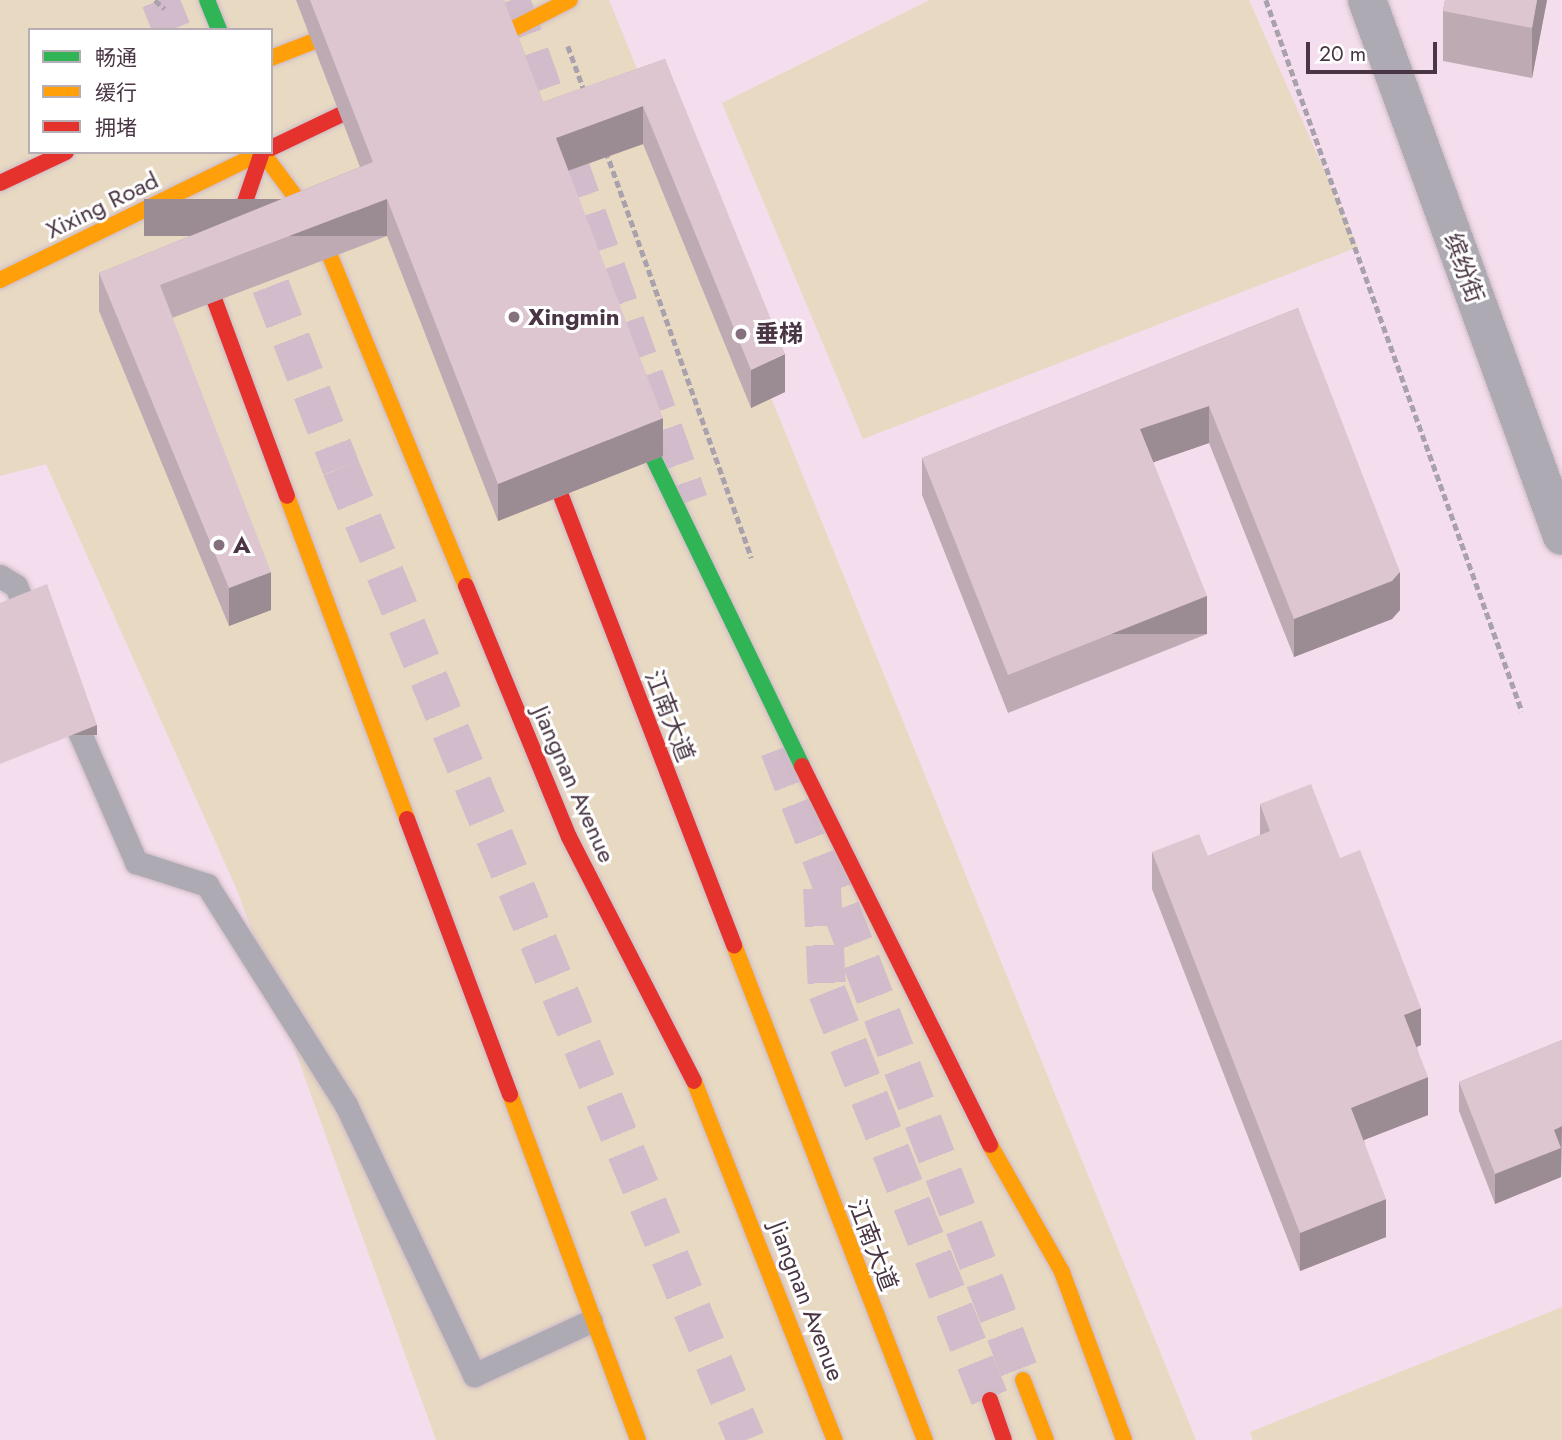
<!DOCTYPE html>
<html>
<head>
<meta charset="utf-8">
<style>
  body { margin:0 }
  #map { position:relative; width:1562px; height:1440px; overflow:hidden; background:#f4ddec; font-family:Jost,"Noto Sans SC",sans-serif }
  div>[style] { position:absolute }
  .green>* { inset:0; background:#e8d9c3 }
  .highway-tunnel>* { height:38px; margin-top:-19px; transform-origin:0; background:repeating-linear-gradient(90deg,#d2bbca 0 38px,transparent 0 57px) }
  .path>* { height:4.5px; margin-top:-2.25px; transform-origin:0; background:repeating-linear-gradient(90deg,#a9a2ac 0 7px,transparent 0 10.5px) }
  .roads { filter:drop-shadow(0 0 2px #cdbac6) drop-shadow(0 0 2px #cdbac6) }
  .lane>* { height:23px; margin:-11.5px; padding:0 11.5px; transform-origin:11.5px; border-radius:11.5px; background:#adaab4 }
  .street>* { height:38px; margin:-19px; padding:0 19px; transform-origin:19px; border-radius:19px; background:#adaab4 }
  .fast>* { height:16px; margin:-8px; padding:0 8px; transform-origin:8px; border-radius:8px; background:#30b455 }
  .slow>* { height:16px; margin:-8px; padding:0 8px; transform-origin:8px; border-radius:8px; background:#ff9f0a }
  .jam>* { height:16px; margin:-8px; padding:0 8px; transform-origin:8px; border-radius:8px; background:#e5322d }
  .wall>* { inset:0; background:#beaab3 }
  .shaded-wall>* { inset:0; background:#9b8b92; transform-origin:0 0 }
  .building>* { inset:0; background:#ddc6d0 }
  .dots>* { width:19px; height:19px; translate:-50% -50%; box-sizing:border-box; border:4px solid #fff; border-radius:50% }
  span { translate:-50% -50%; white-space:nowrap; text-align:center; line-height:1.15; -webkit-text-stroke:6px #fff; paint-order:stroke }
  .street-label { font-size:24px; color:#493543 }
  .poi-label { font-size:24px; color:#493543; font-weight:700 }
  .left { translate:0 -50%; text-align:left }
  .legend { position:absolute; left:28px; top:28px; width:245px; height:126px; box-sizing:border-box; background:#fff; border:2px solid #b6aeb4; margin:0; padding:9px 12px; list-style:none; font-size:21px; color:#493543 }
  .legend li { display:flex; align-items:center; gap:14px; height:35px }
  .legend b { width:35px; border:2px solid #b6aeb4 }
  .scale { position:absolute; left:1306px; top:42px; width:131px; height:32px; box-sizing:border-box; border:4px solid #493543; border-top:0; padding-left:9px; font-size:21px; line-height:24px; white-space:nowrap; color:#493543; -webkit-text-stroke:5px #fff; paint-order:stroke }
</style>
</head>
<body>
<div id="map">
  <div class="green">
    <i style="clip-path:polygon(evenodd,0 0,609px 0,1196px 1440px,436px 1440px,237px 890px,46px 464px,0 476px,0 0,30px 30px,271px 30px,271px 152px,30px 152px,30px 30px)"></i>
    <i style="clip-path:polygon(930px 0,1249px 0,1358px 247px,863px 439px,722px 103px)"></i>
    <i style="clip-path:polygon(1562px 1307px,1562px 1440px,1253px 1440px,1250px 1432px)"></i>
  </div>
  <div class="highway-tunnel">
    <i style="left:160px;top:0;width:32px;rotate:68deg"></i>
    <i style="left:511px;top:0;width:532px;rotate:70.44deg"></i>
    <i style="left:250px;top:233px;width:252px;rotate:68.8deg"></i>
    <i style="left:341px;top:468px;width:1053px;rotate:67.38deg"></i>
    <i style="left:779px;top:749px;width:677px;rotate:68.86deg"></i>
    <i style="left:822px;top:888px;width:104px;rotate:87.2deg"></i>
    <i style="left:827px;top:992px;width:439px;rotate:68.2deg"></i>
  </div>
  <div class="path">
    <i style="left:155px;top:0;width:13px;rotate:42deg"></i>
    <i style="left:1266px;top:0;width:756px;rotate:70.2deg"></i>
    <i style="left:568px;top:46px;width:47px;rotate:70deg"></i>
    <i style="left:606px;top:151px;width:432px;rotate:70.3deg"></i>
  </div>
  <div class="roads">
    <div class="lane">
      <i style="left:0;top:576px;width:19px;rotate:32deg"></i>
      <i style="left:16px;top:586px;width:40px;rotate:66.6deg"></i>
      <i style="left:71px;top:713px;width:163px;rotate:66.4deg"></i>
      <i style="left:136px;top:862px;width:75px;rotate:17.9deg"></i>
      <i style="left:207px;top:885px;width:260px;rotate:57.7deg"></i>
      <i style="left:346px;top:1105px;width:299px;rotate:64.6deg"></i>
      <i style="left:474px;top:1375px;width:129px;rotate:-24.8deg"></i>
    </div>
    <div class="street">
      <i style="left:1367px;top:0;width:570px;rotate:70.01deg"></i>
    </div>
    <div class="fast">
      <i style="left:207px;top:0;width:32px;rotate:68deg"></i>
      <i style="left:631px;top:412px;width:393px;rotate:64.2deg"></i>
    </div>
    <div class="slow">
      <i style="left:468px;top:52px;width:114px;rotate:-27deg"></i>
      <i style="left:271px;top:58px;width:160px;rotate:-21.3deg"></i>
      <i style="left:262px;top:152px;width:94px;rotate:53.3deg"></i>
      <i style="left:318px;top:227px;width:388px;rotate:67.6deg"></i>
      <i style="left:0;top:280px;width:292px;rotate:-26deg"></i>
      <i style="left:287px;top:496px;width:345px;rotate:69.6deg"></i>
      <i style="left:734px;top:945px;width:531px;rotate:68.9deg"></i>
      <i style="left:694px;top:1081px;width:386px;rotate:68.6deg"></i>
      <i style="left:510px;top:1094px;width:369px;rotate:69.7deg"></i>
      <i style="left:990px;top:1145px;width:146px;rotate:60.4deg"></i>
      <i style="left:1062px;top:1272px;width:179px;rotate:69.7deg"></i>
      <i style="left:1023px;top:1380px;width:64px;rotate:69deg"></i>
    </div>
    <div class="jam">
      <i style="left:271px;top:148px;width:127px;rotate:-25.6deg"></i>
      <i style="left:262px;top:152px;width:152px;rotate:108.8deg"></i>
      <i style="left:213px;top:296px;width:213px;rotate:69.7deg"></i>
      <i style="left:0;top:183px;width:73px;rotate:-25.2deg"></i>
      <i style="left:543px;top:449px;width:532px;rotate:68.94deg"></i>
      <i style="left:466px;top:586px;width:271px;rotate:67.7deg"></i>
      <i style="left:569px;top:837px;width:274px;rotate:62.9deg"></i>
      <i style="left:802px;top:766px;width:423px;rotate:63.6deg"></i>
      <i style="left:407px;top:819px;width:294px;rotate:69.5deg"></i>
      <i style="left:990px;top:1400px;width:42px;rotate:70.7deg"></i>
    </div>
  </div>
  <div class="wall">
    <i style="clip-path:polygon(296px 0,504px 0,543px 102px,665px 59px,785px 392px,751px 408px,643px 144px,568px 171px,663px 456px,498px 521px,387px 236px,172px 318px,271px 610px,229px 626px,99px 311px,99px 273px,360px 167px)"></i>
    <i style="clip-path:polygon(1445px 0,1547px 0,1532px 78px,1443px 61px,1443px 11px)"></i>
    <i style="clip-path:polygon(1298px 308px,1400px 610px,1392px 619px,1294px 657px,1209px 443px,1153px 462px,1207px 634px,1008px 713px,922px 495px,922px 458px)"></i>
    <i style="clip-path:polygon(1260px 804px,1340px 858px,1421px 1045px,1417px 1047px,1428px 1115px,1364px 1140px,1386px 1237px,1300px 1271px,1152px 889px,1152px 852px,1208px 856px,1260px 835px)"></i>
    <i style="clip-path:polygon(1562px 1040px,1561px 1177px,1495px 1204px,1459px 1111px,1459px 1082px)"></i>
  </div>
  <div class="shaded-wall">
    <i style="clip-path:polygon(1537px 0,1547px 0,1532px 78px,1532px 28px)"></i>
    <i style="clip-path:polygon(643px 106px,643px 144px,556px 175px,556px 138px)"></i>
    <i style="left:387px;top:199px;width:37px;height:243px;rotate:90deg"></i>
    <i style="clip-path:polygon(785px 354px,785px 392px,751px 408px,751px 370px)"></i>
    <i style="clip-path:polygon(1209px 406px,1209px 443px,1140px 467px,1140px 429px)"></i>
    <i style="clip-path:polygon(663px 418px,663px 456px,498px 521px,498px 484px)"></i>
    <i style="clip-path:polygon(271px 572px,271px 610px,229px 626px,229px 588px)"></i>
    <i style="clip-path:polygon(1400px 572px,1400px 610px,1392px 619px,1294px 657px,1294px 619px)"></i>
    <i style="left:1207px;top:596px;width:38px;height:214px;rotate:90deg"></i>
    <i style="left:97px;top:725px;width:10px;height:105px;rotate:90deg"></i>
    <i style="clip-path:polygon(1421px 1008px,1421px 1045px,1404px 1052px,1404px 1015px)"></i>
    <i style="clip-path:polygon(1428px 1077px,1428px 1115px,1351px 1145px,1351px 1108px)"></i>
    <i style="clip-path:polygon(1562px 1126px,1561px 1177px,1495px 1204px,1495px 1174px,1554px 1130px)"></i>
    <i style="clip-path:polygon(1386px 1199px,1386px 1237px,1300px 1271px,1300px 1233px)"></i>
  </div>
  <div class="building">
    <i style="clip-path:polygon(310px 0,504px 0,543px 102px,665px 59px,785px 354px,751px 370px,643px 106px,556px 138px,663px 418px,498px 484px,387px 199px,160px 285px,271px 572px,229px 588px,99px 273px,373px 162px)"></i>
    <i style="clip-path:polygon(1445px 0,1537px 0,1532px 28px,1443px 11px)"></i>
    <i style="clip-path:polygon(1298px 308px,1400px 572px,1392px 581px,1294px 619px,1209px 406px,1140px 429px,1207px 596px,1008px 675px,922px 458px)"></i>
    <i style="clip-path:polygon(47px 584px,97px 725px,0 764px,0 603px)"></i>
    <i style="clip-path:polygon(1311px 784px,1340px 858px,1360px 850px,1421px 1008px,1404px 1015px,1428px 1077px,1351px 1108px,1386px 1199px,1300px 1233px,1152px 852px,1199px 834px,1208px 856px,1270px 831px,1260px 804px)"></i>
    <i style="clip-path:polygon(1562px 1040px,1562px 1126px,1554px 1130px,1561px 1148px,1495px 1174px,1459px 1082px)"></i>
  </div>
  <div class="dots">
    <i style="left:514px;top:317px;background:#85707e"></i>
    <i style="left:741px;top:334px;background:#85707e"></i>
    <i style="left:219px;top:545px;background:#85707e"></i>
  </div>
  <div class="street-label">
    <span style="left:102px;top:205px;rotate:-26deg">Xixing Road</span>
    <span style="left:1464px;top:268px;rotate:70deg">缤纷街</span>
    <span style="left:670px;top:716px;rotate:69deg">江南大道</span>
    <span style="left:574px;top:784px;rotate:66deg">Jiangnan Avenue</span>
    <span style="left:873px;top:1245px;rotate:69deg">江南大道</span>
    <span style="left:807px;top:1301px;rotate:69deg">Jiangnan Avenue</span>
  </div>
  <div class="poi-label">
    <span class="left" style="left:528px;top:317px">Xingmin</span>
    <span class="left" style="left:755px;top:334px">垂梯</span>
    <span class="left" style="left:233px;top:545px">A</span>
  </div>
  <ul class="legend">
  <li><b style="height:9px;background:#30b455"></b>畅通</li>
  <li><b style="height:9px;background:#ff9f0a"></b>缓行</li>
  <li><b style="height:9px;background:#e5322d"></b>拥堵</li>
  </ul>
  <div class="scale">20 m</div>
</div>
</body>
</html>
